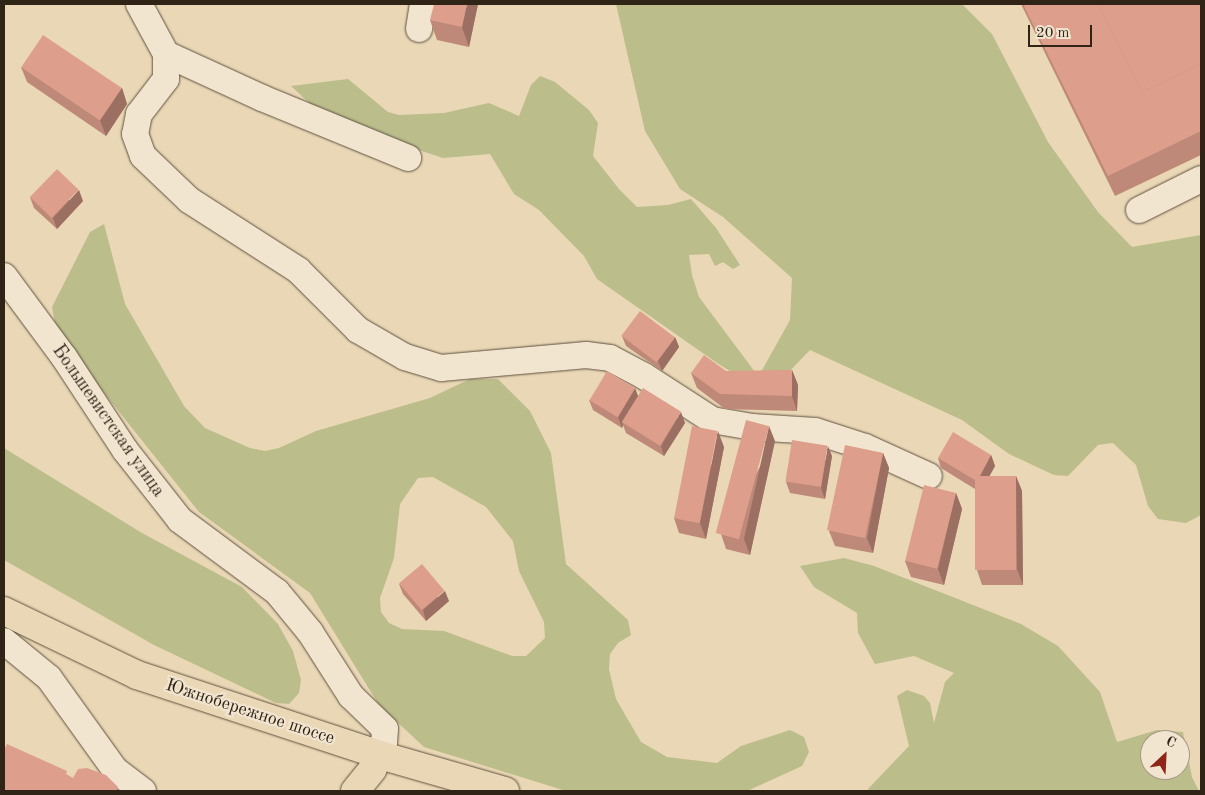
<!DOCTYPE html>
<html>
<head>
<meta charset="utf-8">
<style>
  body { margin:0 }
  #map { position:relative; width:1205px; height:795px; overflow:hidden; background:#ead7b6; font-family:"Old Standard TT",serif }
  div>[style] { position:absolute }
  .green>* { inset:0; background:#bbbd8b }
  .roads { filter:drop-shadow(0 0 1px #5e513e) drop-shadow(0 0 1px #5e513e) }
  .minor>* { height:26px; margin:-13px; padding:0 13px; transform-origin:13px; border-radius:13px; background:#f1e5d0 }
  .major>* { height:28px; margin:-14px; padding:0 14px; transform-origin:14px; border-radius:14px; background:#ead7b6 }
  .highway>* { height:28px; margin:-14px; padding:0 14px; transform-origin:14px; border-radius:14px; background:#ead7b6 }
  .wall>* { inset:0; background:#be8978 }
  .shaded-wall>* { inset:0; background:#9b6f61 }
  .building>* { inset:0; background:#dd9f8b; transform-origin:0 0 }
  span { translate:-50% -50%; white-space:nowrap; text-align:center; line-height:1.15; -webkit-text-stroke:4.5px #f1e5d0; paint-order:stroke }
  .street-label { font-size:18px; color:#302416 }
  .frame { position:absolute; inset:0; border:5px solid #302416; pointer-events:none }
  .north { position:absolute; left:1140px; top:730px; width:50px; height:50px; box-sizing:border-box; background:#f1e5d0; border:1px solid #a49886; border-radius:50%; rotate:25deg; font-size:14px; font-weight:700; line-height:20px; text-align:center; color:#302416 }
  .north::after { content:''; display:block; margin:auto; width:18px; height:22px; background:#8f2418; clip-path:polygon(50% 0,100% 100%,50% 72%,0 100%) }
  .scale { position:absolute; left:1028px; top:25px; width:64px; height:22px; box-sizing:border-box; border:2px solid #302416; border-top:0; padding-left:6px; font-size:15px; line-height:18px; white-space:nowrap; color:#302416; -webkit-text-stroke:4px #f1e5d0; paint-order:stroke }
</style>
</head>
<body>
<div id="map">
  <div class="green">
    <i style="clip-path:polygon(616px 4px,962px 4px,992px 34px,1048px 142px,1098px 212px,1132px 247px,1201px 235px,1201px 515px,1186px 523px,1158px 519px,1148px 506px,1136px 465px,1113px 443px,1098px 445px,1068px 476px,1054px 475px,1009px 454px,962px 420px,810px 350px,781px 380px,756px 381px,790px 320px,792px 278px,723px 217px,680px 189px,645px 131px)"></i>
    <i style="clip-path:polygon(540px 76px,555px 82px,589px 110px,598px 123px,593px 156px,619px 189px,637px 207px,668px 205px,691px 199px,716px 228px,740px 265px,733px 269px,723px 262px,715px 266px,709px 254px,689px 255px,692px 275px,699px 297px,755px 372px,738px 376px,717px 363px,597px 279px,584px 256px,539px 210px,514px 194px,490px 154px,443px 158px,370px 134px,318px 111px,291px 86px,348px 79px,388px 112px,399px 115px,444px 113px,489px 103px,519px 116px,531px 85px)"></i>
    <i style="clip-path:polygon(evenodd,104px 224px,125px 304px,184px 406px,205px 428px,250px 448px,265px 451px,279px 448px,316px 431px,430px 398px,470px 379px,498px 379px,530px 411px,551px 453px,566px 564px,628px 620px,631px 635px,618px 643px,610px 654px,609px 669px,616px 699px,641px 742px,667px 757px,717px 763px,741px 746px,790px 730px,804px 737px,809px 752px,802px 766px,747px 791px,566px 791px,424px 747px,379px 705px,310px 593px,199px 512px,57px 334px,52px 307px,90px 232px,104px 224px,433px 477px,486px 507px,513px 541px,519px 571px,544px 622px,545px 638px,526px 656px,512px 656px,444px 631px,402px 629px,389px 623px,381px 612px,380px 598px,394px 558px,400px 504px,418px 478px,433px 477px)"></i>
    <i style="clip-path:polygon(4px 448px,142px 533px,242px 587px,278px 624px,293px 651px,301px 680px,299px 693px,289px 704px,276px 703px,154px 645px,4px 560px)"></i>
    <i style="clip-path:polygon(evenodd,844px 558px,874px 566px,1021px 624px,1058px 646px,1100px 692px,1117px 742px,1157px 730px,1183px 732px,1192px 777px,1199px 791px,870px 791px,868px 789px,909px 746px,897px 696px,907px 690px,924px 696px,930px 703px,934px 723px,945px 682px,954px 673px,914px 656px,875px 664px,858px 633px,857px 613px,814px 587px,800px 566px,844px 558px,1150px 740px,1180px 740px,1180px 770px,1150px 770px,1150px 740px)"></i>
  </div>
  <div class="roads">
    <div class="minor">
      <i style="left:139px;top:4px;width:57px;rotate:61.6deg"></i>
      <i style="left:166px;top:54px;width:106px;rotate:24.6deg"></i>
      <i style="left:262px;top:98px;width:158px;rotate:22.3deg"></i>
      <i style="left:419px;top:29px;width:25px;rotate:-81deg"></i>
      <i style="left:166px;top:54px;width:25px;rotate:90deg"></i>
      <i style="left:166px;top:79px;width:44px;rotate:127.6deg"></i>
      <i style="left:139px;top:114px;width:20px;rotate:101deg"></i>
      <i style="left:135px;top:134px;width:23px;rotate:70deg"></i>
      <i style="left:143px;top:156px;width:64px;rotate:43.7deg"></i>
      <i style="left:189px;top:200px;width:130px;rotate:32.7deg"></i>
      <i style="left:298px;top:270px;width:85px;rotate:45deg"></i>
      <i style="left:358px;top:330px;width:54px;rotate:29.9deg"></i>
      <i style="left:405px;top:357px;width:38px;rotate:17deg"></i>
      <i style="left:441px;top:368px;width:146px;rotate:-5.1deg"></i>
      <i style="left:586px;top:355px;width:24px;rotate:7deg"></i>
      <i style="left:610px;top:358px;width:38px;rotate:28deg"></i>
      <i style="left:644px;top:376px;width:81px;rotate:32.9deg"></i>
      <i style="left:712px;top:420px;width:41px;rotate:9.9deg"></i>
      <i style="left:752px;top:427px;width:63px;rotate:3.6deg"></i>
      <i style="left:815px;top:431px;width:52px;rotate:17.7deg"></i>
      <i style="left:865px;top:447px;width:70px;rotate:24.4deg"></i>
      <i style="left:1139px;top:210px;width:69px;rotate:-26.6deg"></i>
      <i style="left:4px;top:276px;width:101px;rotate:53.5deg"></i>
      <i style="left:64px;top:357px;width:111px;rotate:56.7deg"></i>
      <i style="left:125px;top:450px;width:89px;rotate:51.8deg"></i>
      <i style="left:180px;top:520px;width:121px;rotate:36.6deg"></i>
      <i style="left:277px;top:592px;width:52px;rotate:50.5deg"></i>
      <i style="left:310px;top:632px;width:76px;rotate:57.4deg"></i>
      <i style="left:351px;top:696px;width:47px;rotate:44.1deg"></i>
      <i style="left:385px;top:729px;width:27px;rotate:94deg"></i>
      <i style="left:4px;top:641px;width:58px;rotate:39.4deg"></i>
      <i style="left:49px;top:678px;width:113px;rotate:54.3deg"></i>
      <i style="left:115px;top:770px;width:35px;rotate:37deg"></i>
    </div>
    <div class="major">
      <i style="left:355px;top:791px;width:28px;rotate:-51deg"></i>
    </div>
    <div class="highway">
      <i style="left:4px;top:611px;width:148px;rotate:25.7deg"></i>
      <i style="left:137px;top:675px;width:259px;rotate:18.2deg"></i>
      <i style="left:383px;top:756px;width:127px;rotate:16deg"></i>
    </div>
  </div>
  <div class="wall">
    <i style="clip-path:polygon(478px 4px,469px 47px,437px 40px,430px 20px)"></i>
    <i style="clip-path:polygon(1021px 4px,1201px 4px,1201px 155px,1115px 196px)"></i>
    <i style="clip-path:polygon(21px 67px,122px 88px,127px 104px,106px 136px,27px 82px)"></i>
    <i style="clip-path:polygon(30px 197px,83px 201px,57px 229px,34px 208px)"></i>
    <i style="clip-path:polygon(622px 336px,675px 337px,679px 347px,662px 371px,626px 346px)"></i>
    <i style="clip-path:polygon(792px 370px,798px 385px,797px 411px,725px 409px,697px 388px,691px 373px)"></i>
    <i style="clip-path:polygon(635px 388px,638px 396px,685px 423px,664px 456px,626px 433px,623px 425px,622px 428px,593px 410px,589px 400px)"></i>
    <i style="clip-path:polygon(775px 441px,750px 555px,726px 549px,721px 534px)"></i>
    <i style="clip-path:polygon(724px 447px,706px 539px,679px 533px,674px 518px)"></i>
    <i style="clip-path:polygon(883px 453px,889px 468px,873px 553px,835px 546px,829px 531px)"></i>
    <i style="clip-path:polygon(991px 455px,995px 466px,989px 476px,1016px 476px,1022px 491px,1023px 585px,982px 585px,977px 570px,975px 489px,941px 468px,938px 458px)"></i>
    <i style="clip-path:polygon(832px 456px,825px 499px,790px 493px,786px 482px)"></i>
    <i style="clip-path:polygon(956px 493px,962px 509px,944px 585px,911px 577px,905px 561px)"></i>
    <i style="clip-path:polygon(399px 584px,449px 601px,426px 621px,403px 594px)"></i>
  </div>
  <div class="shaded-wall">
    <i style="clip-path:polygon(467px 4px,478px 4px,469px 47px,462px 27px)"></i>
    <i style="clip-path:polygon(122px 88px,127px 104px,106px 136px,100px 120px)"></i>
    <i style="clip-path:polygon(79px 190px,83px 201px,57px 229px,53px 218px)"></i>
    <i style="clip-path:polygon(675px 337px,679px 347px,662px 371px,658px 361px)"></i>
    <i style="clip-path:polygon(792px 370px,798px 385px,797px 411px,792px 396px)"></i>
    <i style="clip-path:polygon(635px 388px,639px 399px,622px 422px,623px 425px,622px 428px,618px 417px)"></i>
    <i style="clip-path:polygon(681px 412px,685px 423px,664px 456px,661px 446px)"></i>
    <i style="clip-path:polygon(769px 426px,775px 441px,750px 555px,744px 539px)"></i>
    <i style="clip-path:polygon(718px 431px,724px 447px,706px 539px,700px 523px)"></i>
    <i style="clip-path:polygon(828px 446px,832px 456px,825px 499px,821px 488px)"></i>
    <i style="clip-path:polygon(883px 453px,889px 468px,873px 553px,867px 538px)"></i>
    <i style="clip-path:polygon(991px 455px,995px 466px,981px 492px,977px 481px)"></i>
    <i style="clip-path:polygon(1016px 476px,1022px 491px,1023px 585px,1017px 569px)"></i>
    <i style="clip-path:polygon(956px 493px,962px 509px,944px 585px,938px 569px)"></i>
    <i style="clip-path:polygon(445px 591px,449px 601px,426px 621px,423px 610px)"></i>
  </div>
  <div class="building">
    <i style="clip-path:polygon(434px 4px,467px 4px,462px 27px,430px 20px)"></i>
    <i style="clip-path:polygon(1023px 4px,1098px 4px,1142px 92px,1201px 64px,1201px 131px,1108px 176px)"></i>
    <i style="clip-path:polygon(1098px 4px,1201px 4px,1201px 64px,1142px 92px)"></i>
    <i style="left:43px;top:35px;width:95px;height:39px;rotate:34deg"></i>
    <i style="left:57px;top:169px;width:30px;height:39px;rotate:44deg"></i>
    <i style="left:640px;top:311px;width:44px;height:31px;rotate:37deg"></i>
    <i style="clip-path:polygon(704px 355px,726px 371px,792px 370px,792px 396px,720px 394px,691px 373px)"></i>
    <i style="left:607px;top:371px;width:33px;height:34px;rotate:31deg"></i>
    <i style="left:643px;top:388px;width:45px;height:40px;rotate:32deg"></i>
    <i style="left:746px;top:420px;width:24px;height:117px;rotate:15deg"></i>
    <i style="left:692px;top:426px;width:26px;height:94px;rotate:11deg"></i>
    <i style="clip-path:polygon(953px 432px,991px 455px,980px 476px,975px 476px,975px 480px,938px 458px)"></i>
    <i style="left:792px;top:440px;width:36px;height:42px;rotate:9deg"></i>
    <i style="left:845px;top:445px;width:39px;height:87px;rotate:12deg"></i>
    <i style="left:975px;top:476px;width:41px;height:94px"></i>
    <i style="left:924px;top:485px;width:33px;height:78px;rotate:14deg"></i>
    <i style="left:422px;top:564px;width:35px;height:30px;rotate:50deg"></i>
    <i style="clip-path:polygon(7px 744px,67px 771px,66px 774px,73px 778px,78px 769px,87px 768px,106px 775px,118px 787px,116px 791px,4px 791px,4px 750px)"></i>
  </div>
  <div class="street-label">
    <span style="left:108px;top:421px;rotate:55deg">Большевистская улица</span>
    <span style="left:250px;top:712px;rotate:18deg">Южнобережное шоссе</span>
  </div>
  <div class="frame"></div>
  <div class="north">С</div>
  <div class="scale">20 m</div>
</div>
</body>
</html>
